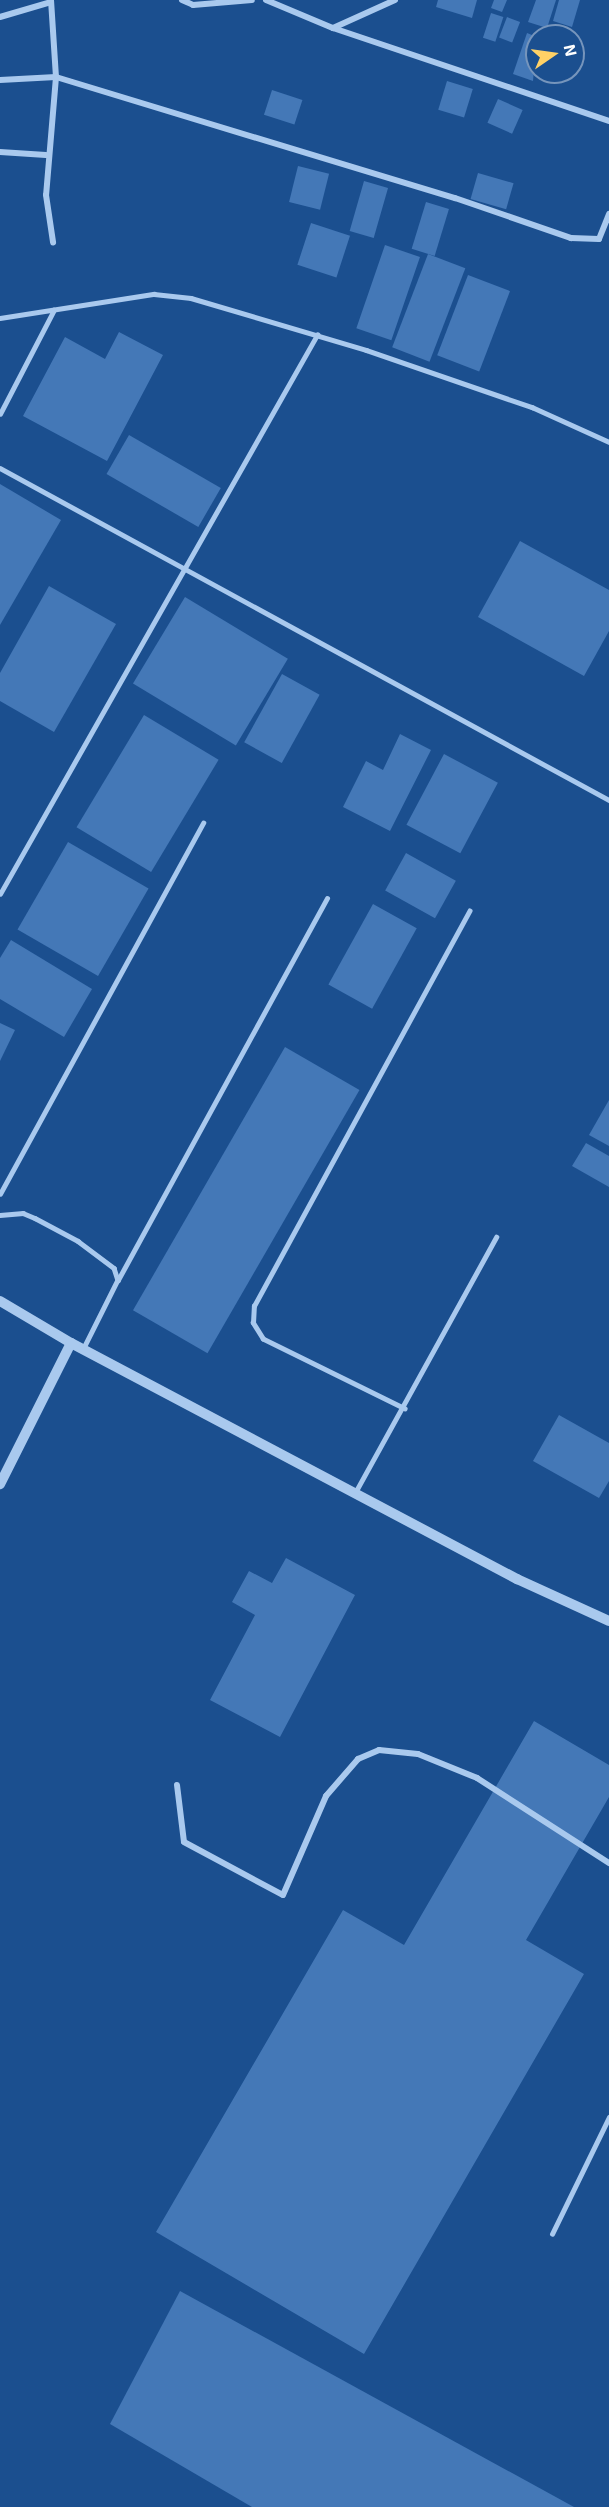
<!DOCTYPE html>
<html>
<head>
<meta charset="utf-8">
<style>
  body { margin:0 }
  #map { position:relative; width:609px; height:2507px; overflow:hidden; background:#1b4f8f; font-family:"Exo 2",sans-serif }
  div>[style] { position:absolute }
  .building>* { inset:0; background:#4478b7; transform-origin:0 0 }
  .service>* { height:4.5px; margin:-2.25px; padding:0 2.25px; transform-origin:2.25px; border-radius:2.25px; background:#a9c9ee }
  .minor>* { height:6px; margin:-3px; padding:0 3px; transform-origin:3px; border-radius:3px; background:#a9c9ee }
  .tertiary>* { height:10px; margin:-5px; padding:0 5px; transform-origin:5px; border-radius:5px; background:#a9c9ee }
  span { translate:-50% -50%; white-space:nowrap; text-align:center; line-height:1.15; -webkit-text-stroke:5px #1b4f8f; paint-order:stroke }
  .north { position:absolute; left:525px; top:24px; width:60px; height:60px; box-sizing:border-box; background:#1b4f8f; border:2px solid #7695bc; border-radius:50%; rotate:77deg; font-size:16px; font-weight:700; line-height:24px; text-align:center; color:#fff }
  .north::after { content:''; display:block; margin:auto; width:21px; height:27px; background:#ffd166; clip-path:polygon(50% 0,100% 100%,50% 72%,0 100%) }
</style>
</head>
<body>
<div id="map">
  <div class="building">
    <i style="clip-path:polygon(438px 0,477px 0,472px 18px,436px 7px)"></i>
    <i style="clip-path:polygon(494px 0,507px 0,502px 12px,491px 8px)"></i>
    <i style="clip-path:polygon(536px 0,556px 0,547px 28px,528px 22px)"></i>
    <i style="clip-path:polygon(559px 0,580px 0,572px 27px,553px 21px)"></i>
    <i style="left:491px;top:13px;width:13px;height:26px;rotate:18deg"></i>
    <i style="left:507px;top:17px;width:14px;height:22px;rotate:21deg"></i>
    <i style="clip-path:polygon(527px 33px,537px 37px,533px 81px,513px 74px)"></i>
    <i style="left:447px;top:81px;width:27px;height:30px;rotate:17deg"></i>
    <i style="left:272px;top:90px;width:32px;height:26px;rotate:18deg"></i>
    <i style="left:498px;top:99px;width:27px;height:26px;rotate:24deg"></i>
    <i style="left:298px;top:166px;width:32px;height:37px;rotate:14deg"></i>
    <i style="left:478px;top:173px;width:37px;height:27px;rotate:16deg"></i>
    <i style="left:364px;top:181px;width:25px;height:52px;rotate:16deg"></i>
    <i style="left:426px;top:202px;width:24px;height:49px;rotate:17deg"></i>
    <i style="left:311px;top:223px;width:41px;height:44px;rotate:18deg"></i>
    <i style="left:385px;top:245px;width:37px;height:88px;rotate:19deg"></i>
    <i style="left:428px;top:254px;width:40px;height:100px;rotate:21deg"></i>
    <i style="left:468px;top:275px;width:45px;height:86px;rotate:21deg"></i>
    <i style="clip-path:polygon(119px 332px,163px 355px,107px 461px,23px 416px,65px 337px,105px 359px)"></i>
    <i style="left:129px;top:435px;width:106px;height:45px;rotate:30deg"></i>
    <i style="clip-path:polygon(0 484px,61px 520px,0 625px)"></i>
    <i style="clip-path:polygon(520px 541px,609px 590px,609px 631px,584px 676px,478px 617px)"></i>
    <i style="clip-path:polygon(49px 586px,116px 624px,54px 732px,0 701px,0 673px)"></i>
    <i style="left:185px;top:597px;width:120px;height:101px;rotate:31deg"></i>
    <i style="left:282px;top:674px;width:43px;height:78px;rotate:29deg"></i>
    <i style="left:144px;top:715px;width:87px;height:131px;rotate:31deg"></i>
    <i style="clip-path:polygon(400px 734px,431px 750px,390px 831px,343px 807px,366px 761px,383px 770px)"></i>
    <i style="left:444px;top:754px;width:61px;height:80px;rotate:28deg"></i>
    <i style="left:68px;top:842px;width:93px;height:101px;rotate:30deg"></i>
    <i style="left:406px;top:853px;width:57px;height:43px;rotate:29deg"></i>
    <i style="left:373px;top:904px;width:50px;height:92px;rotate:29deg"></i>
    <i style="clip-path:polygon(11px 940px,92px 989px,64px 1037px,0 999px,0 958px)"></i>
    <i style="clip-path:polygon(0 1023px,15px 1030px,0 1061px)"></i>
    <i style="left:285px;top:1047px;width:86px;height:304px;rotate:30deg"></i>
    <i style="clip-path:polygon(609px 1100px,609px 1146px,589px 1135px)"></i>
    <i style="clip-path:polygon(586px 1143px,609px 1156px,609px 1187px,572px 1166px)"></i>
    <i style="clip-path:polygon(559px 1415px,609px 1443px,609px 1481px,599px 1498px,533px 1461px)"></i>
    <i style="clip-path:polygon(286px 1558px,355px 1595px,280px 1737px,210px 1700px,255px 1615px,232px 1602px,249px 1571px,272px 1583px)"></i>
    <i style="clip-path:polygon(534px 1721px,609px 1765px,609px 1797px,526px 1940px,584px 1974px,364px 2354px,156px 2232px,343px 1910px,404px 1945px)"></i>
    <i style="clip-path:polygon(180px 2291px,574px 2507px,252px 2507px,110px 2424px)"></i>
  </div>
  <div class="service">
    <i style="left:0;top:318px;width:156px;rotate:-8.9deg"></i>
    <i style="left:154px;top:294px;width:37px;rotate:6deg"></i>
    <i style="left:191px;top:298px;width:183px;rotate:16.5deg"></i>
    <i style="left:366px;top:350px;width:176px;rotate:19deg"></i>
    <i style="left:532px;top:407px;width:85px;rotate:24.4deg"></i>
    <i style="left:0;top:414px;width:117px;rotate:-62.6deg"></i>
    <i style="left:0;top:468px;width:694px;rotate:28.6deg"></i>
    <i style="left:0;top:894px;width:643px;rotate:-60.44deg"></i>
    <i style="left:0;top:1194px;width:423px;rotate:-61.3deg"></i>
    <i style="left:0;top:1215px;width:23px;rotate:-5deg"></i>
    <i style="left:23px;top:1213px;width:13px;rotate:23deg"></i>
    <i style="left:35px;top:1218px;width:49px;rotate:28.1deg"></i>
    <i style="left:78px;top:1241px;width:45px;rotate:36.9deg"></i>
    <i style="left:114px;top:1268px;width:13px;rotate:72deg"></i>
    <i style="left:118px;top:1280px;width:76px;rotate:116.6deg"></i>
    <i style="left:118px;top:1280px;width:435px;rotate:-61.3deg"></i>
    <i style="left:405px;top:1409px;width:158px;rotate:-153.8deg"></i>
    <i style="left:263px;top:1339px;width:19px;rotate:-122deg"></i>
    <i style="left:253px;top:1323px;width:17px;rotate:-87deg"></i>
    <i style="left:254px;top:1306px;width:450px;rotate:-61.4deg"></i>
    <i style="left:356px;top:1491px;width:290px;rotate:-61.1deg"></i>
    <i style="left:552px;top:2234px;width:130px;rotate:-64deg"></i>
  </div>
  <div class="minor">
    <i style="left:51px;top:0;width:77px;rotate:86.3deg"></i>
    <i style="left:56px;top:77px;width:118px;rotate:94.8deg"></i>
    <i style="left:46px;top:195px;width:48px;rotate:81.5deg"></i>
    <i style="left:182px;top:0;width:12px;rotate:24deg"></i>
    <i style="left:193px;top:5px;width:59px;rotate:-4.8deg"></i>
    <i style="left:266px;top:0;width:73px;rotate:22.7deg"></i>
    <i style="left:333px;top:28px;width:68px;rotate:-24.3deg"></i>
    <i style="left:0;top:17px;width:53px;rotate:-16.4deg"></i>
    <i style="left:333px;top:28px;width:291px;rotate:18.6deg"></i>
    <i style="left:0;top:80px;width:56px;rotate:-3.1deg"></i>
    <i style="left:56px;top:77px;width:417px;rotate:16.9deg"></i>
    <i style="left:455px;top:198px;width:123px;rotate:19deg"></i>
    <i style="left:571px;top:238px;width:28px;rotate:2deg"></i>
    <i style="left:599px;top:239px;width:27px;rotate:-68deg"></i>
    <i style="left:0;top:152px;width:46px;rotate:3.7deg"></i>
    <i style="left:177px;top:1785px;width:57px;rotate:83deg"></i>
    <i style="left:184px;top:1842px;width:112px;rotate:28.2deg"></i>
    <i style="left:283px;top:1895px;width:108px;rotate:-66.5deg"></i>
    <i style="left:326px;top:1796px;width:49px;rotate:-49.1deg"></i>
    <i style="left:358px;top:1759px;width:23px;rotate:-23deg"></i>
    <i style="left:379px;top:1750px;width:39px;rotate:6deg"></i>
    <i style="left:418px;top:1754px;width:64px;rotate:22.1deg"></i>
    <i style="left:477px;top:1778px;width:157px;rotate:32.8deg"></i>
  </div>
  <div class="tertiary">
    <i style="left:0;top:1301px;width:82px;rotate:30.6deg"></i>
    <i style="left:71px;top:1343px;width:158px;rotate:116.7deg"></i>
    <i style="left:71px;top:1343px;width:505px;rotate:27.89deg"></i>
    <i style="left:517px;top:1579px;width:101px;rotate:24.5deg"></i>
  </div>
  <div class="north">N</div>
</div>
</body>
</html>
